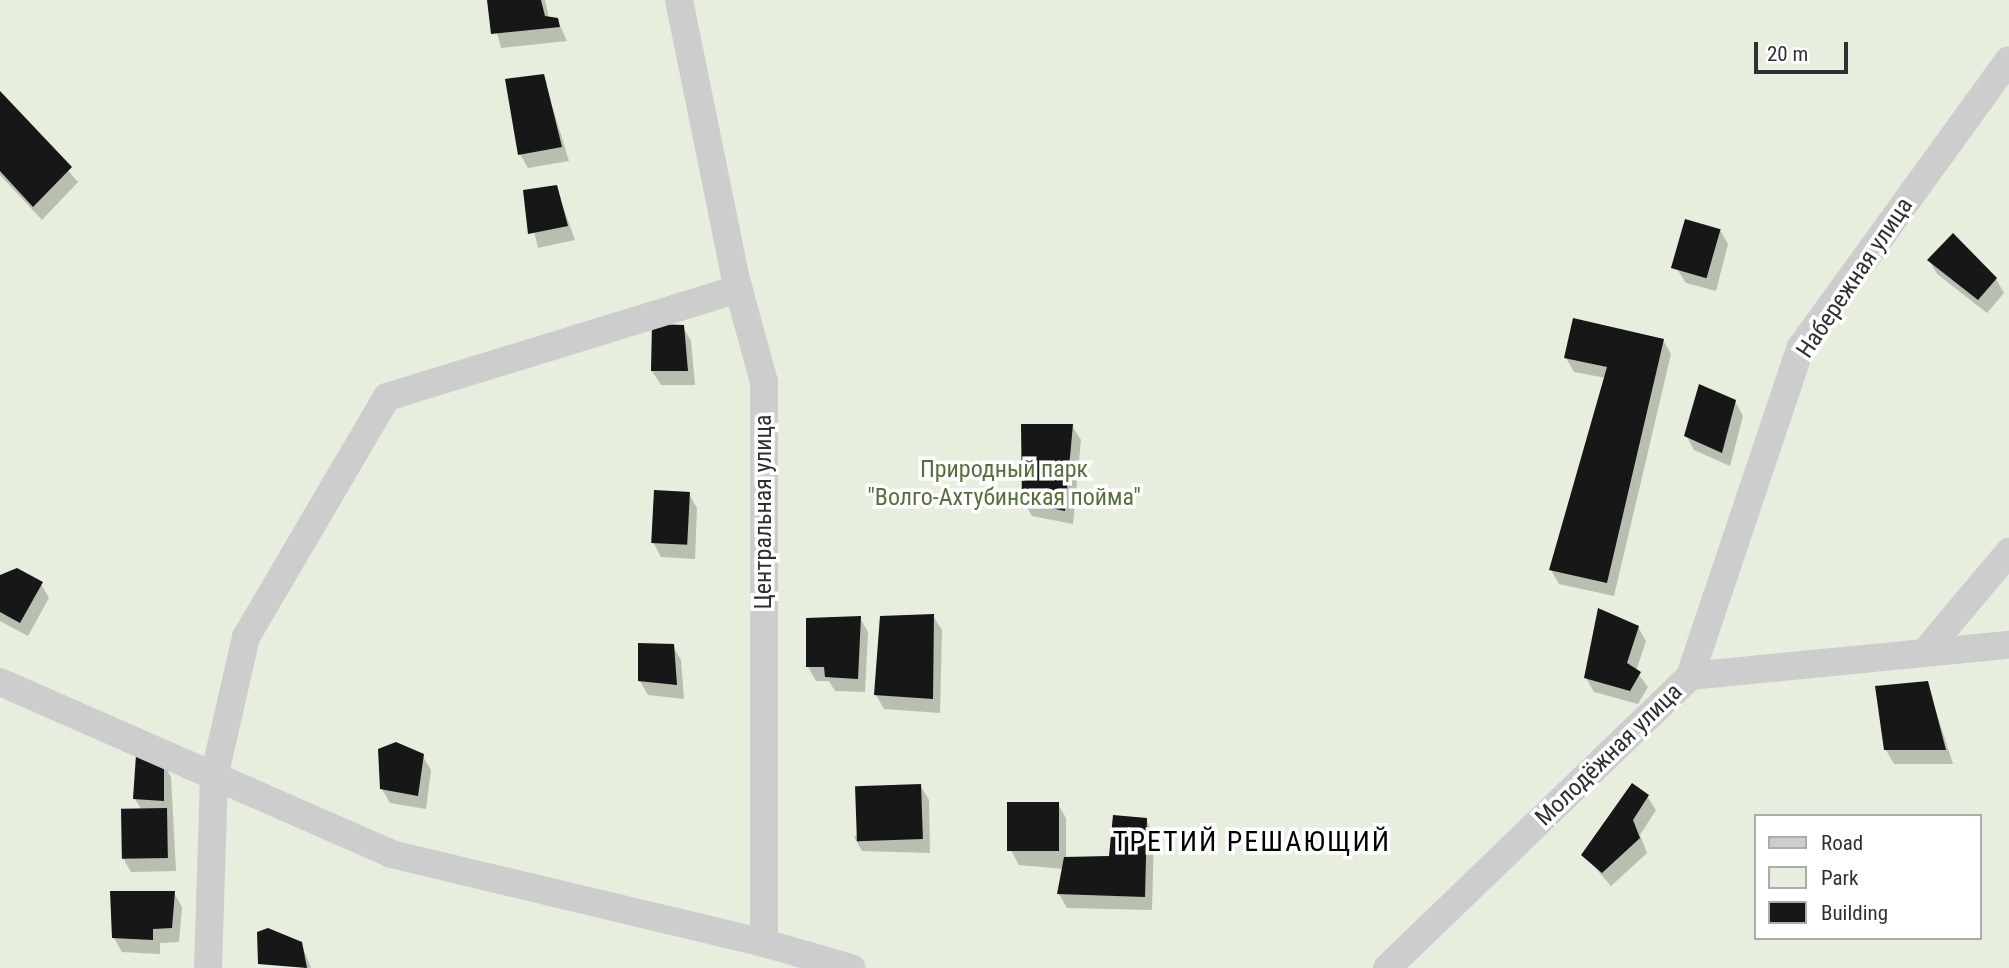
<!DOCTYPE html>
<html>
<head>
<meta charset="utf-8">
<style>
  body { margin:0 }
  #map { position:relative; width:2009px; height:968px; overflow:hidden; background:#fff; font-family:"Roboto Condensed",sans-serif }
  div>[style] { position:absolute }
  .green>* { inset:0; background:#e7eedd }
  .shadow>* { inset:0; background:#0003 }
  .building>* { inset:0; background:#171717; transform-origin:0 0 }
  .minor>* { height:28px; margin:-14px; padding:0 14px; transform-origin:14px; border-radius:14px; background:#cdcdcd }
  span { translate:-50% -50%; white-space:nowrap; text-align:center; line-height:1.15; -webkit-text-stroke:7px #fff; paint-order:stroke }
  .street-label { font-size:24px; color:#303030 }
  .park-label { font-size:24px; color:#557039 }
  .quarter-label { font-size:28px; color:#000; letter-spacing:2px }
  .legend { position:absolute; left:1754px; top:814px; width:228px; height:126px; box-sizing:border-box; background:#fff; border:2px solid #acacac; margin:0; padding:9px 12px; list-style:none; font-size:21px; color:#303030 }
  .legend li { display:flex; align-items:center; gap:14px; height:35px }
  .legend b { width:35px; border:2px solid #acacac }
  .scale { position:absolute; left:1754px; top:42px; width:94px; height:32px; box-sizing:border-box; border:4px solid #303030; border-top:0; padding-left:9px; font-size:21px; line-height:24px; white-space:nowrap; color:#303030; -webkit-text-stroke:5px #fff; paint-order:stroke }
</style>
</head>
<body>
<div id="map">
  <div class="green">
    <i style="clip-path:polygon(evenodd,0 0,2009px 0,2009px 968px,0 968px,0 0,1755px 816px,1979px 816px,1979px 938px,1755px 938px,1755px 816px)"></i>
  </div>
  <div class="shadow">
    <i style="clip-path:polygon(489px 0,545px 0,549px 18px,557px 19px,567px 41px,501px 48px)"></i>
    <i style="clip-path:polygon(543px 76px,569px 161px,528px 168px,520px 154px)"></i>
    <i style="clip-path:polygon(0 94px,78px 182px,42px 220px,0 175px)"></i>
    <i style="clip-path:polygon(556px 187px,575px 240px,538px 248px,525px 192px)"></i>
    <i style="clip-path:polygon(1720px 230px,1728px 244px,1716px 291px,1686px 283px,1677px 269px)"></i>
    <i style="clip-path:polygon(1929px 260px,1996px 279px,2004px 293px,1987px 313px,1937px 274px)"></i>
    <i style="clip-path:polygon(683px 327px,691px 341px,695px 385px,661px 385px,652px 371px)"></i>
    <i style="clip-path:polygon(1663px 340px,1671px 354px,1614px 596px,1559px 584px,1551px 570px,1606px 378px,1574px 372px,1566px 358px)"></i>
    <i style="clip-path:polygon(1735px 401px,1743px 416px,1730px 466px,1694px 450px,1686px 435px)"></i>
    <i style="clip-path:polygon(1072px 426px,1081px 440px,1073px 524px,1032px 516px,1024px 502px)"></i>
    <i style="clip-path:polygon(689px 494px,697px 508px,695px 559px,661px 557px,653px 542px)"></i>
    <i style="clip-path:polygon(16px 570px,41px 584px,49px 598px,28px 636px,0 621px,0 578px)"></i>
    <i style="clip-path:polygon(933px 616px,942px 630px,940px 713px,884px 709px,876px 695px)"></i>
    <i style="clip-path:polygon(860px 618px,868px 632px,865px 692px,835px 691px,829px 681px,816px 681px,808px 667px)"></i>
    <i style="clip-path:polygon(1638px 627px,1646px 641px,1636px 671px,1648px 687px,1638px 704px,1594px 692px,1586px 678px)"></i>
    <i style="clip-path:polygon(673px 646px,681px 660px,684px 699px,648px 695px,640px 681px)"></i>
    <i style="clip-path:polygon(1927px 683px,1953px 764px,1894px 764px,1886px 750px)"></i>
    <i style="clip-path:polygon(422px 755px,431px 770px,426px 809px,390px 803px,382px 789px)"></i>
    <i style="clip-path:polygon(163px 763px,171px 777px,176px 871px,131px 872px,123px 858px,143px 812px,135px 799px)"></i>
    <i style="clip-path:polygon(920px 785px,929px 800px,930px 853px,862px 851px,854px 837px)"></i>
    <i style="clip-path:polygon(1647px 796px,1656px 810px,1640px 835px,1647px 853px,1611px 886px,1584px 855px)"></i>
    <i style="clip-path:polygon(1058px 804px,1066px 818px,1066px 859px,1111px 858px,1146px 820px,1154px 834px,1152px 910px,1067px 908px,1059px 894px,1064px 869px,1019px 865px,1011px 850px)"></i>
    <i style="clip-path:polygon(174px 893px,182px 907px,179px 942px,160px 943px,160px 954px,122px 952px,114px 938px)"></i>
    <i style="clip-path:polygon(301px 943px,311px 968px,260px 963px)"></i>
  </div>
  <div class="building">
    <i style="clip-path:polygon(487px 0,541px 0,545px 16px,558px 18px,560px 27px,491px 34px)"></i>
    <i style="clip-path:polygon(544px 74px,562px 147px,518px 155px,505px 79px)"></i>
    <i style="clip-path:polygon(0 91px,72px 167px,33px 207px,0 171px)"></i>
    <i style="clip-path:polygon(557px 185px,568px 226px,528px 234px,523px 190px)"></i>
    <i style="left:1685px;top:219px;width:37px;height:51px;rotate:16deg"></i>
    <i style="clip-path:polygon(1953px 233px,1997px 278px,1978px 300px,1927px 260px)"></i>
    <i style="clip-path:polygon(1573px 318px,1664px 339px,1607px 583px,1549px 570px,1607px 367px,1564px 358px)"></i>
    <i style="clip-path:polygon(652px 324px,684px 325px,688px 371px,651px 371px)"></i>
    <i style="clip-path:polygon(1699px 384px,1736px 400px,1722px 453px,1684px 436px)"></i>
    <i style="clip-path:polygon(1021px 424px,1073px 424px,1065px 511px,1022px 502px)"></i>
    <i style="left:654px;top:490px;width:36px;height:53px;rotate:3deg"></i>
    <i style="clip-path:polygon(17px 568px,43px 582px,20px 623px,0 612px,0 575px)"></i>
    <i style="clip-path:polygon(1598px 608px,1639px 626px,1627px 663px,1641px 672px,1630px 691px,1584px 678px)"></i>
    <i style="clip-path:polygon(934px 614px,933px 699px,874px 695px,880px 616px)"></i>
    <i style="clip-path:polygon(861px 616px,858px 679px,825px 677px,824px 667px,806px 667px,806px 618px)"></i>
    <i style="clip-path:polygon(638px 643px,674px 644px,677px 685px,638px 681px)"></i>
    <i style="clip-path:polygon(1928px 681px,1946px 750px,1884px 750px,1875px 686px)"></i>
    <i style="clip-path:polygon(396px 742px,424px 754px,418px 796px,380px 789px,378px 749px)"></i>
    <i style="clip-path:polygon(136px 755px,164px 761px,164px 801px,133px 799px)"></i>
    <i style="clip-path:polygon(1632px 783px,1649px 795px,1633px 820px,1640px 838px,1602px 873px,1581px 855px)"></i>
    <i style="left:921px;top:784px;width:55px;height:66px;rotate:88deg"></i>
    <i style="left:1007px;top:802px;width:52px;height:49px"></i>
    <i style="left:167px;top:808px;width:50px;height:46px;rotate:89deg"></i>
    <i style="clip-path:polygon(1113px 815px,1147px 818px,1145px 897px,1057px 894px,1064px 857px,1109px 856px)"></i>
    <i style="clip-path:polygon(110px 891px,175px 891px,172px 928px,153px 929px,153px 940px,112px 938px)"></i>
    <i style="clip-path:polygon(268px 928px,302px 942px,307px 968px,258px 964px,257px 932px)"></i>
  </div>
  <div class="minor">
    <i style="left:679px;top:0;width:282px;rotate:78.5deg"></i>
    <i style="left:735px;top:276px;width:110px;rotate:74.7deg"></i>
    <i style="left:764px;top:382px;width:561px;rotate:90deg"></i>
    <i style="left:764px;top:943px;width:91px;rotate:16deg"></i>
    <i style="left:1925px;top:652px;width:131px;rotate:-50deg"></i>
    <i style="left:1690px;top:676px;width:347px;rotate:-71.4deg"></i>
    <i style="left:1801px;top:347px;width:354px;rotate:-54.1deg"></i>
    <i style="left:0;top:682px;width:427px;rotate:23.7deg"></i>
    <i style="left:391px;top:854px;width:383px;rotate:13.4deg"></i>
    <i style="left:208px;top:968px;width:191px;rotate:-88.2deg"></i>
    <i style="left:214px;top:777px;width:144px;rotate:-77.1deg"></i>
    <i style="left:246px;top:637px;width:278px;rotate:-59.6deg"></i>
    <i style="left:387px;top:397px;width:368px;rotate:-17.1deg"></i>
    <i style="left:1387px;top:968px;width:421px;rotate:-43.9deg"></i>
    <i style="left:1690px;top:676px;width:321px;rotate:-5.6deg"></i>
  </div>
  <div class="street-label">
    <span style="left:1855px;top:278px;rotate:-56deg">Набережная улица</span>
    <span style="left:764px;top:512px;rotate:-90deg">Центральная улица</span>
    <span style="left:1609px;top:755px;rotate:-44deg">Молодёжная улица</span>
  </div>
  <div class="park-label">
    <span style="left:1004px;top:484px">Природный парк<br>"Волго-Ахтубинская пойма"</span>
  </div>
  <div class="quarter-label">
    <span style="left:1252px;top:842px">ТРЕТИЙ РЕШАЮЩИЙ</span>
  </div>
  <ul class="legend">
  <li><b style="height:9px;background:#cdcdcd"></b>Road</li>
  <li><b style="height:19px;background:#e7eedd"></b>Park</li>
  <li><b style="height:19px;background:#171717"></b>Building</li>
  </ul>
  <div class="scale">20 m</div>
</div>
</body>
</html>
